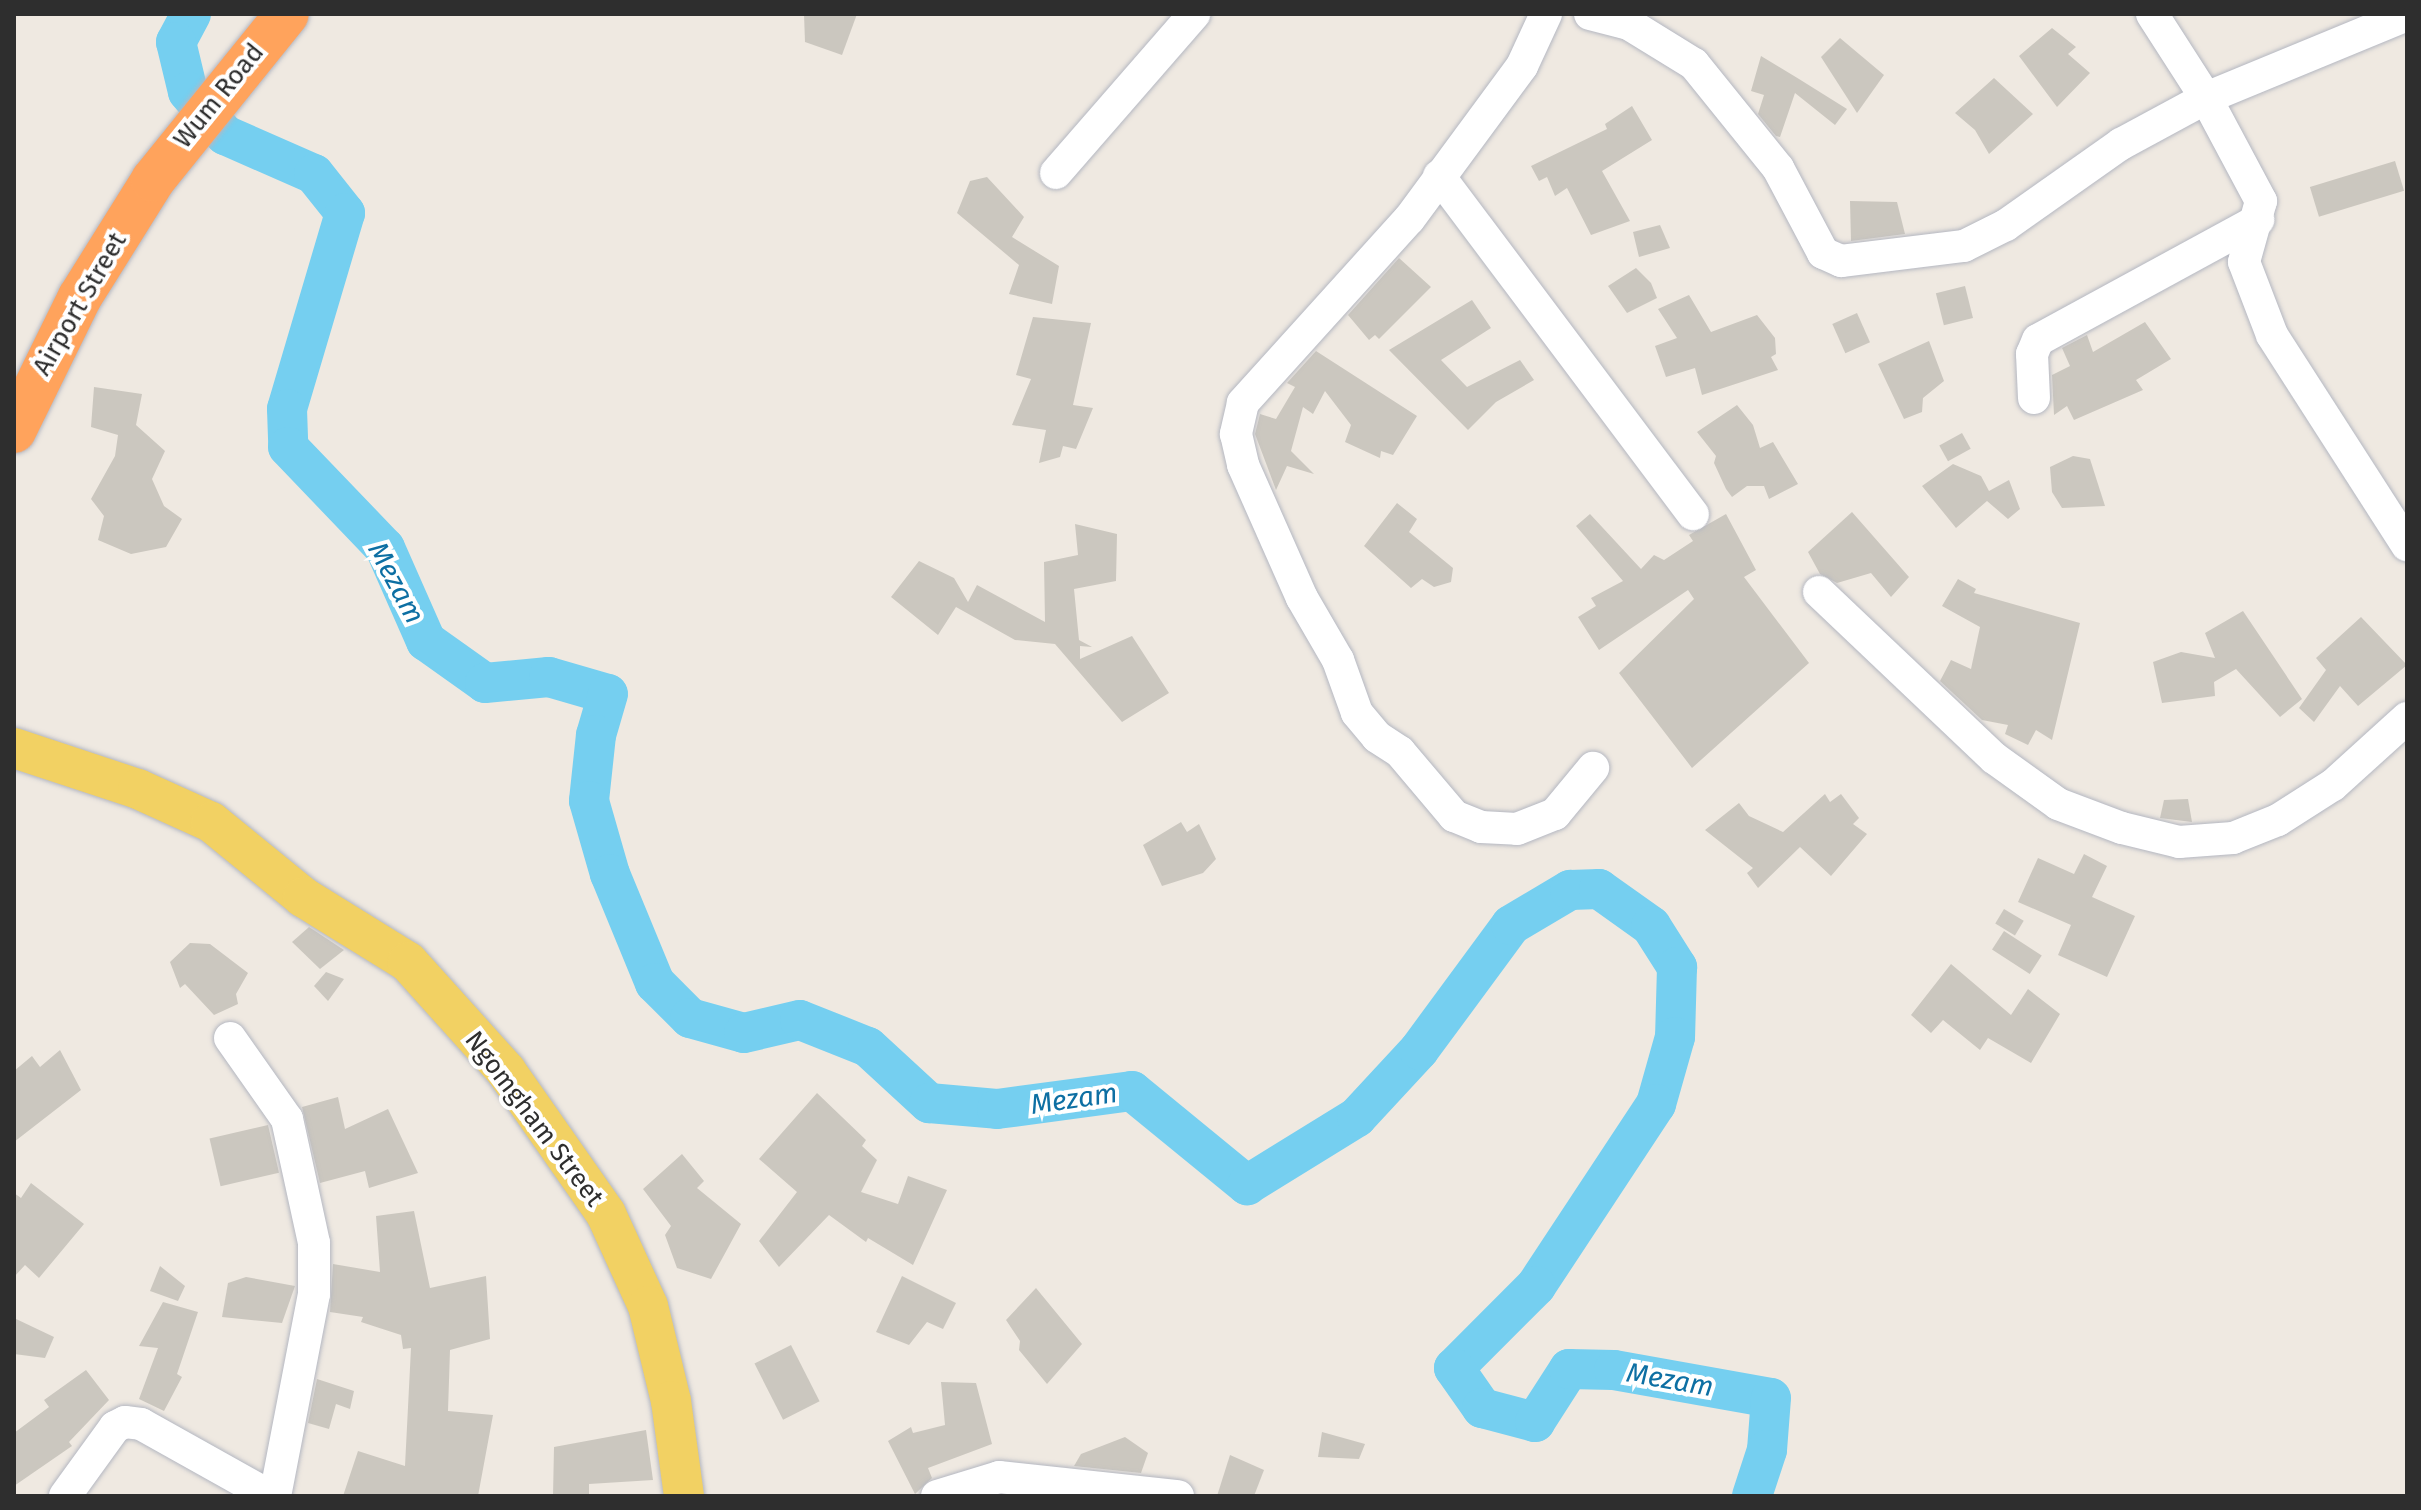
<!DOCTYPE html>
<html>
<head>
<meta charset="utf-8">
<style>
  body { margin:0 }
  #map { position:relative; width:2421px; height:1510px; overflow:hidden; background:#efe9e1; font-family:"Fira Sans",sans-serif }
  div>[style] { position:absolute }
  .river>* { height:40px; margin:-20px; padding:0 20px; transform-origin:20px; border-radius:20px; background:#75cff0 }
  .building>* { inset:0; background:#cbc7bf; transform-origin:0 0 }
  .roads { filter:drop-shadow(0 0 2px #b4b7c1) drop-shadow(0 0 2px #b4b7c1) }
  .minor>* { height:32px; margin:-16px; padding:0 16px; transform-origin:16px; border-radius:16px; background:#fff }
  .major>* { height:40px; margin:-20px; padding:0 20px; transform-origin:20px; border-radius:20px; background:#f2d163 }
  .highway>* { height:44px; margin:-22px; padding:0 22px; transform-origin:22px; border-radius:22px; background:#ffa35c }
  span { translate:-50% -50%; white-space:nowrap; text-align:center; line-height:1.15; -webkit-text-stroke:8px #fff; paint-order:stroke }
  .street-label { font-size:26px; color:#2e2e2e }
  .water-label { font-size:28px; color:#0d6fa3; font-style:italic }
  .frame { position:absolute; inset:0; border:16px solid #2e2e2e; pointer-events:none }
</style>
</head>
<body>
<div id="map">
  <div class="river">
    <i style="left:191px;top:14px;width:32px;rotate:118deg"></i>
    <i style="left:176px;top:42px;width:51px;rotate:76.5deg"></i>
    <i style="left:188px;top:92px;width:57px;rotate:49.3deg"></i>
    <i style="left:225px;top:135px;width:97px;rotate:23.7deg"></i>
    <i style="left:314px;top:174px;width:50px;rotate:51.5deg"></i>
    <i style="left:345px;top:213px;width:204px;rotate:106.5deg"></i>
    <i style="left:287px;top:409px;width:38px;rotate:88deg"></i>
    <i style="left:288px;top:447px;width:140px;rotate:46.2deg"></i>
    <i style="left:385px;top:548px;width:102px;rotate:66.2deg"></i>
    <i style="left:426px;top:641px;width:72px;rotate:35.4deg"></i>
    <i style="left:485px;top:683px;width:64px;rotate:-5.4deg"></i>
    <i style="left:549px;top:677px;width:61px;rotate:16.1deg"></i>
    <i style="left:608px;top:694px;width:43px;rotate:106.3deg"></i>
    <i style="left:596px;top:735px;width:66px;rotate:96.1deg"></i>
    <i style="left:589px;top:801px;width:76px;rotate:74deg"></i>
    <i style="left:610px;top:874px;width:118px;rotate:67.6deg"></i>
    <i style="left:655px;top:983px;width:49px;rotate:45deg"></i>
    <i style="left:690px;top:1018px;width:56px;rotate:15.5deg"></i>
    <i style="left:744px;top:1033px;width:57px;rotate:-13.1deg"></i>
    <i style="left:800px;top:1020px;width:73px;rotate:21.7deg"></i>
    <i style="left:868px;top:1047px;width:83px;rotate:42.6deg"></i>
    <i style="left:929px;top:1103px;width:68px;rotate:5deg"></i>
    <i style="left:997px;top:1109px;width:136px;rotate:-7.6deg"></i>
    <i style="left:1132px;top:1091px;width:149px;rotate:39.3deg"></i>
    <i style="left:1247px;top:1185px;width:129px;rotate:-31.7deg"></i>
    <i style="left:1357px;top:1117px;width:91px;rotate:-47.2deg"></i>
    <i style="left:1419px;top:1050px;width:155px;rotate:-53.6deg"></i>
    <i style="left:1511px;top:925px;width:69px;rotate:-30.7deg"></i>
    <i style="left:1570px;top:890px;width:29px;rotate:-2deg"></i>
    <i style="left:1599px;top:889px;width:64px;rotate:35.4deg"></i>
    <i style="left:1651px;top:926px;width:49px;rotate:57.6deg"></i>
    <i style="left:1677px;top:967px;width:70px;rotate:91.6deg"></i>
    <i style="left:1675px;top:1037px;width:70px;rotate:105.8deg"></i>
    <i style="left:1656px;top:1104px;width:218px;rotate:123.4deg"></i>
    <i style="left:1536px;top:1286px;width:116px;rotate:135deg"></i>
    <i style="left:1454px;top:1368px;width:49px;rotate:55deg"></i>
    <i style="left:1482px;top:1408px;width:55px;rotate:14.8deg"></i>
    <i style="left:1535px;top:1422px;width:63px;rotate:-57.3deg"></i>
    <i style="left:1569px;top:1369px;width:45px;rotate:1.3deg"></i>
    <i style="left:1614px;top:1370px;width:159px;rotate:10.1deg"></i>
    <i style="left:1771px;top:1398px;width:52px;rotate:94.4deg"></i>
    <i style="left:1767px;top:1450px;width:48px;rotate:108.1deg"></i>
  </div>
  <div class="building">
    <i style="clip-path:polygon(804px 14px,857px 14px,842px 55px,805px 42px)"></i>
    <i style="clip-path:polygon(2052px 28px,2076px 47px,2068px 54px,2090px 73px,2057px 107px,2019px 56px)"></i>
    <i style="clip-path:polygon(1840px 38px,1884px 75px,1857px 113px,1821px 57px)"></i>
    <i style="clip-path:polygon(1761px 56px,1799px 79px,1847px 109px,1835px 125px,1795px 93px,1780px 137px,1776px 136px,1758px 114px,1764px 95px,1751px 91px)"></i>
    <i style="clip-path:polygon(1994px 78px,2033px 114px,1989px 154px,1975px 130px,1955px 113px)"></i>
    <i style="clip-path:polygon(1632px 106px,1652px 140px,1602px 171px,1630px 221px,1591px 235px,1567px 188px,1555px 196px,1547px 177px,1539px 181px,1531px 166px,1607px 129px,1605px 124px)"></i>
    <i style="left:2395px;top:161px;width:31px;height:89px;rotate:73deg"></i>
    <i style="clip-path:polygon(987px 177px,1024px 217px,1012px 237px,1059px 266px,1052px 304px,1009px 294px,1019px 265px,957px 213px,970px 181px)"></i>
    <i style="clip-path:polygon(1850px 201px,1897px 202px,1905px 234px,1851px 241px)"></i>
    <i style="clip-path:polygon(1660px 225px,1670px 248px,1639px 257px,1633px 232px)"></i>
    <i style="clip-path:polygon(1399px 258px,1431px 287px,1379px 339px,1375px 335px,1369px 340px,1348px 315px)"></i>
    <i style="clip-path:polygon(1636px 268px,1651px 283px,1657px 298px,1627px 313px,1608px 286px)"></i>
    <i style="left:1965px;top:286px;width:33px;height:30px;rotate:76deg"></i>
    <i style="clip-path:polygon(1689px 295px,1711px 332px,1757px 315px,1775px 338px,1776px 354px,1771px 357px,1778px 370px,1702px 395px,1695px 368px,1666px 377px,1655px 346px,1677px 338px,1658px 309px)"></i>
    <i style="clip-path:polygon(1472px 300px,1491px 328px,1441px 360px,1467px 387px,1520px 360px,1534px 380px,1496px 402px,1468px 430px,1389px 350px)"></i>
    <i style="left:1857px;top:313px;width:32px;height:27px;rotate:66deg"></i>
    <i style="clip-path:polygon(1033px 317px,1091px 323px,1073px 405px,1093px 408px,1076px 449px,1063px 446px,1060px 457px,1039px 463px,1046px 430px,1012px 425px,1031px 379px,1016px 375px)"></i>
    <i style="clip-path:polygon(2145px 322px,2171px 359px,2136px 380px,2143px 390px,2074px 420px,2067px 406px,2054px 415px,2052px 375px,2070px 366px,2062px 348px,2087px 335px,2093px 352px)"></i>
    <i style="clip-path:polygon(1929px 341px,1944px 381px,1923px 398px,1922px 412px,1904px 419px,1878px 364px)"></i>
    <i style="clip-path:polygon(1316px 351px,1417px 416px,1393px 455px,1381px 451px,1380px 458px,1345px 442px,1351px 425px,1325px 391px,1313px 414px,1303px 407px,1291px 451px,1314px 474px,1287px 466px,1276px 490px,1255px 434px,1260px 414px,1276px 419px,1295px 387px,1287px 383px)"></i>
    <i style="clip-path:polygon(94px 387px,142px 394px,136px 425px,165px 451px,152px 479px,164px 506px,182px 519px,166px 547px,131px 554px,98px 540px,104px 516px,91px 499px,115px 456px,118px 435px,91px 427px)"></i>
    <i style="clip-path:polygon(1737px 405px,1753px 425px,1760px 448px,1773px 442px,1798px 484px,1769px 499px,1764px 486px,1747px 486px,1732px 497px,1726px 489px,1714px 463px,1716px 456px,1697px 432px)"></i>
    <i style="left:1962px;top:433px;width:18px;height:26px;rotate:61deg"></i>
    <i style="clip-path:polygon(2073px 456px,2090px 459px,2105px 506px,2062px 508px,2052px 492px,2050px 467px)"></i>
    <i style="clip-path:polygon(1953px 464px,1981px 476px,1989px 491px,2009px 480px,2020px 509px,2008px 519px,1987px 501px,1956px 528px,1922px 486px)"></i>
    <i style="clip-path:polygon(1397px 503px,1417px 519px,1409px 532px,1453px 568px,1451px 582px,1434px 587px,1422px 579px,1411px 588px,1364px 546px)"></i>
    <i style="clip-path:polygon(1852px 512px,1909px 577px,1891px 597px,1871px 573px,1837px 583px,1820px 574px,1808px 552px)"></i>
    <i style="clip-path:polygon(1590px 514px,1641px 569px,1654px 555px,1664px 560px,1693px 541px,1689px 535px,1726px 514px,1756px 570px,1744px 577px,1809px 663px,1692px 768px,1619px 673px,1694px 599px,1688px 590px,1599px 650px,1578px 617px,1596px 606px,1591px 598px,1623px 581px,1576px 526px)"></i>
    <i style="clip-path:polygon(1075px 524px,1117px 534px,1116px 581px,1074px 589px,1079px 640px,1092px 647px,1080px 646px,1080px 659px,1132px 636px,1169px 693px,1122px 722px,1055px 644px,1015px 640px,956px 607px,938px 635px,891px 597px,919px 561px,954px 578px,968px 602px,977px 585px,1045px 622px,1044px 562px,1078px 555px)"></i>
    <i style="clip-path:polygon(1958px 579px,1976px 589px,1974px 593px,2080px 623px,2052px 740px,2036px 730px,2028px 745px,2005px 734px,2008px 725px,1982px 720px,1940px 681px,1951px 660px,1971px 669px,1980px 627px,1942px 606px)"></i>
    <i style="clip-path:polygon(2243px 611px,2302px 699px,2280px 717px,2236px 669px,2214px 682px,2215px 696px,2162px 703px,2153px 662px,2181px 652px,2215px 658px,2205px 633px)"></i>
    <i style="clip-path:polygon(2361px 617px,2407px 665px,2358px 706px,2340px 686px,2314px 722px,2299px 708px,2326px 670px,2316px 658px)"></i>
    <i style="clip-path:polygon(1825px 794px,1830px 802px,1841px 794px,1859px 818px,1853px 824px,1867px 834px,1831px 876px,1800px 847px,1758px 888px,1747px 873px,1753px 868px,1705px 830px,1739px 803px,1749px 816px,1783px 832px)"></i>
    <i style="clip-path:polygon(2188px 799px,2192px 822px,2160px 818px,2164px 800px)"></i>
    <i style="clip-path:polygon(1181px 822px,1187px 832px,1199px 824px,1216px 859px,1203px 873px,1162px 886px,1143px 845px)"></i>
    <i style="clip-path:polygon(2084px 854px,2107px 866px,2092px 897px,2135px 916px,2107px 977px,2058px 955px,2071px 925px,2018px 902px,2038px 858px,2074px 874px)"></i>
    <i style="left:2004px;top:909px;width:23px;height:17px;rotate:31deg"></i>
    <i style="clip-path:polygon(309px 927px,344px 950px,320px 969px,292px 942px)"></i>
    <i style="left:2004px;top:931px;width:45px;height:22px;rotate:33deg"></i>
    <i style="clip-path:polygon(190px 943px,210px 944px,248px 973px,236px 994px,238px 1004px,214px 1015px,185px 984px,180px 988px,170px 962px)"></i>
    <i style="clip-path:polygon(1951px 964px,2011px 1015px,2028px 989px,2060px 1014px,2031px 1063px,1988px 1038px,1980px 1050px,1943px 1020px,1931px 1033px,1911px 1015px)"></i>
    <i style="clip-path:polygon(326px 972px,344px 979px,328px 1001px,314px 986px)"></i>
    <i style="clip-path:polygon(60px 1050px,81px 1090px,14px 1142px,14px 1071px,32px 1056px,40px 1067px)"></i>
    <i style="clip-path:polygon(817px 1093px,866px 1140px,862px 1146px,877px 1160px,861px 1192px,898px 1204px,908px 1176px,947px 1190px,913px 1265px,868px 1238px,866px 1242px,829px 1215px,779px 1267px,759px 1241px,797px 1192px,759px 1159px)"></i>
    <i style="clip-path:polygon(338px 1097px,345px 1129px,388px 1109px,418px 1173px,369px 1188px,365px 1171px,320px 1183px,302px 1107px)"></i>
    <i style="left:268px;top:1125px;width:49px;height:60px;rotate:77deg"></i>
    <i style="clip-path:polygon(682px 1154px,704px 1181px,697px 1188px,741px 1224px,711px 1279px,677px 1268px,665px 1235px,671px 1226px,643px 1189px)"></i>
    <i style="clip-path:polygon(31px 1183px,84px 1224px,39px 1278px,25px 1265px,14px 1277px,14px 1193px,21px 1198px)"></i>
    <i style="clip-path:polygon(414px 1211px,430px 1288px,486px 1276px,490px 1339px,450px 1350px,448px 1411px,493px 1415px,478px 1496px,343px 1496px,358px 1451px,405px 1466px,411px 1348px,403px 1349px,401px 1335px,361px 1322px,363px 1317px,330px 1312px,333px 1264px,380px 1272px,376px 1216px)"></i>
    <i style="clip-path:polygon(160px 1266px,185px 1286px,178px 1301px,150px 1291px)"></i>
    <i style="clip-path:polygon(902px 1276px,956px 1303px,943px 1329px,927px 1322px,909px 1345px,876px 1332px)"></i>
    <i style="clip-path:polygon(246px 1277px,295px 1286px,282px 1323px,222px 1317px,228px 1283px)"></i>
    <i style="clip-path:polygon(1036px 1288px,1082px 1344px,1047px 1384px,1019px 1350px,1020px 1341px,1006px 1320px)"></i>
    <i style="clip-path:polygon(163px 1302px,198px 1312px,177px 1374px,182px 1377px,164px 1411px,139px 1399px,158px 1348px,139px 1346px)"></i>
    <i style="clip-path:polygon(14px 1318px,54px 1337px,45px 1358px,14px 1354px)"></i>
    <i style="left:791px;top:1345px;width:63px;height:41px;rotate:63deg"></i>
    <i style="clip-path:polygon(86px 1370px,109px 1400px,69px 1442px,72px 1446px,14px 1486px,14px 1433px,49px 1407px,44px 1400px)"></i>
    <i style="clip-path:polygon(317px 1379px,354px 1391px,350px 1409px,336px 1404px,329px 1429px,308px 1423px)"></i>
    <i style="clip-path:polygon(941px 1382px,976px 1383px,992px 1444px,928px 1468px,932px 1478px,915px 1494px,888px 1441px,911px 1427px,913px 1433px,945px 1425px)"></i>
    <i style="clip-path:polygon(646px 1430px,653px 1480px,589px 1484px,589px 1496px,553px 1496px,554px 1447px)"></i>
    <i style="clip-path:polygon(1322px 1432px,1365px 1444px,1359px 1459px,1318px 1457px)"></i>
    <i style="clip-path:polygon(1125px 1437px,1148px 1453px,1141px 1473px,1074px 1466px,1081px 1454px)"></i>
    <i style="clip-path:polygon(1230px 1455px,1264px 1470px,1254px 1496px,1217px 1496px)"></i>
  </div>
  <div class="roads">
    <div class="minor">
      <i style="left:1546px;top:14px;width:57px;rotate:114.8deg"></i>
      <i style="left:1522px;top:66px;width:190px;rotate:126.4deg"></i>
      <i style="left:1409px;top:219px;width:248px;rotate:132.1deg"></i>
      <i style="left:1243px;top:403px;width:32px;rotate:103deg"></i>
      <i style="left:1236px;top:434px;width:32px;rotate:77deg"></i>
      <i style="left:1243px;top:465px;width:145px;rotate:66.1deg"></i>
      <i style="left:1302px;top:598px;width:72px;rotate:59.9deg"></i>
      <i style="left:1338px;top:660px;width:56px;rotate:70.3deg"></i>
      <i style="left:1357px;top:713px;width:31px;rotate:50deg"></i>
      <i style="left:1377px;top:737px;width:27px;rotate:33deg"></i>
      <i style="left:1400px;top:752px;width:84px;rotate:49.8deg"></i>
      <i style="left:1454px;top:816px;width:29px;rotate:22deg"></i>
      <i style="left:1481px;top:827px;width:36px;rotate:3deg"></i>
      <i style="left:1517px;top:829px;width:41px;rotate:-21.5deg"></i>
      <i style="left:1555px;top:814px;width:60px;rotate:-50.4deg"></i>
      <i style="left:1590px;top:14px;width:40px;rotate:14.4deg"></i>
      <i style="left:1629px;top:24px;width:76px;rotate:31.6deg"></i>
      <i style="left:1694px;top:64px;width:134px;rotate:51.1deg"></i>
      <i style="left:1778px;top:168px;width:96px;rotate:62.1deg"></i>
      <i style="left:1823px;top:253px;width:20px;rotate:24deg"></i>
      <i style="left:1841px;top:261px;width:124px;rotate:-7deg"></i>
      <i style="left:1964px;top:246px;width:47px;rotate:-26.6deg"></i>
      <i style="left:2006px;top:225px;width:141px;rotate:-35.2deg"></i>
      <i style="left:2121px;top:144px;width:97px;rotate:-28.4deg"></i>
      <i style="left:2206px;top:98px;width:217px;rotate:-22.4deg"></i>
      <i style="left:2152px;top:14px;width:100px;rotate:57.3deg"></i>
      <i style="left:2206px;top:98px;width:117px;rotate:61.9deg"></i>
      <i style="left:2261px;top:201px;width:63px;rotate:105.6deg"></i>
      <i style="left:2244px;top:262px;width:78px;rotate:69deg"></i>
      <i style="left:2272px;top:335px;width:250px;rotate:57.3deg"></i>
      <i style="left:1056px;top:173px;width:211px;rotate:-49deg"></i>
      <i style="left:1439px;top:176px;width:423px;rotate:53.1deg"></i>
      <i style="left:2034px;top:398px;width:44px;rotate:-92.6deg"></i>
      <i style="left:2032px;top:354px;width:15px;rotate:-67deg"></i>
      <i style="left:2038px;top:340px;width:251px;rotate:-28.6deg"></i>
      <i style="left:1819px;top:592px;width:241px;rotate:43.5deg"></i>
      <i style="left:1994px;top:758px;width:79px;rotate:35.7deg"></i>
      <i style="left:2058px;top:804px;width:68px;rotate:20.6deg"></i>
      <i style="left:2122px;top:828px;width:59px;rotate:13.8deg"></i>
      <i style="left:2179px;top:842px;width:54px;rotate:-4.2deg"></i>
      <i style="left:2233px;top:838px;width:48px;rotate:-21.8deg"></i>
      <i style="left:2278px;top:820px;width:65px;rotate:-32.5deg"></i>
      <i style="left:2333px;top:785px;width:100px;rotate:-42.2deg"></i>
      <i style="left:230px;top:1038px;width:99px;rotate:54.9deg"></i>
      <i style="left:287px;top:1119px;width:127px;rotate:77.7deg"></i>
      <i style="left:314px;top:1243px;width:51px;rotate:90deg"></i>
      <i style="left:314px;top:1294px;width:206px;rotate:100.9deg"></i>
      <i style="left:65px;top:1496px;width:85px;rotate:-54.1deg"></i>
      <i style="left:115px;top:1427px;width:11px;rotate:-27deg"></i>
      <i style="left:125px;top:1422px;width:16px;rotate:7deg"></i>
      <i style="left:141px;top:1424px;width:148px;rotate:29.2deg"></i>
      <i style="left:937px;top:1496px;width:65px;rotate:-17deg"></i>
      <i style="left:999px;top:1477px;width:180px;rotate:6.1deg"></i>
    </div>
    <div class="major">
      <i style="left:14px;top:748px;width:131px;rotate:18.3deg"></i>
      <i style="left:138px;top:789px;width:80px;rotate:24.3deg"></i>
      <i style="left:211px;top:822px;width:119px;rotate:39.2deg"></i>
      <i style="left:303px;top:897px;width:123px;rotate:31.8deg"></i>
      <i style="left:408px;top:962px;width:147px;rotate:48deg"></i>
      <i style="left:506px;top:1071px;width:174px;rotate:55deg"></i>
      <i style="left:606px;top:1214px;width:101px;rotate:65.5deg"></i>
      <i style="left:648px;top:1306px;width:98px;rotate:76.4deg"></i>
      <i style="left:671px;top:1401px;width:96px;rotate:82.2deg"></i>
    </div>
    <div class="highway">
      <i style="left:14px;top:431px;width:149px;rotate:-63.8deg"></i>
      <i style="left:80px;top:297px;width:138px;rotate:-58deg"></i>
      <i style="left:153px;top:180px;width:213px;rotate:-51.1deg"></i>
    </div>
  </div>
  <div class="street-label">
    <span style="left:219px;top:96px;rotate:-51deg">Wum Road</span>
    <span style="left:80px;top:304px;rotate:-60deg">Airport Street</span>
    <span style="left:534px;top:1119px;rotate:53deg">Ngomgham Street</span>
  </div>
  <div class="water-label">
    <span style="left:396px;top:583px;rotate:62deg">Mezam</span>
    <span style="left:1074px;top:1099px;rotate:-8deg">Mezam</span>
    <span style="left:1670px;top:1380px;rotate:10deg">Mezam</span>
  </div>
  <div class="frame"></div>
</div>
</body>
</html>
